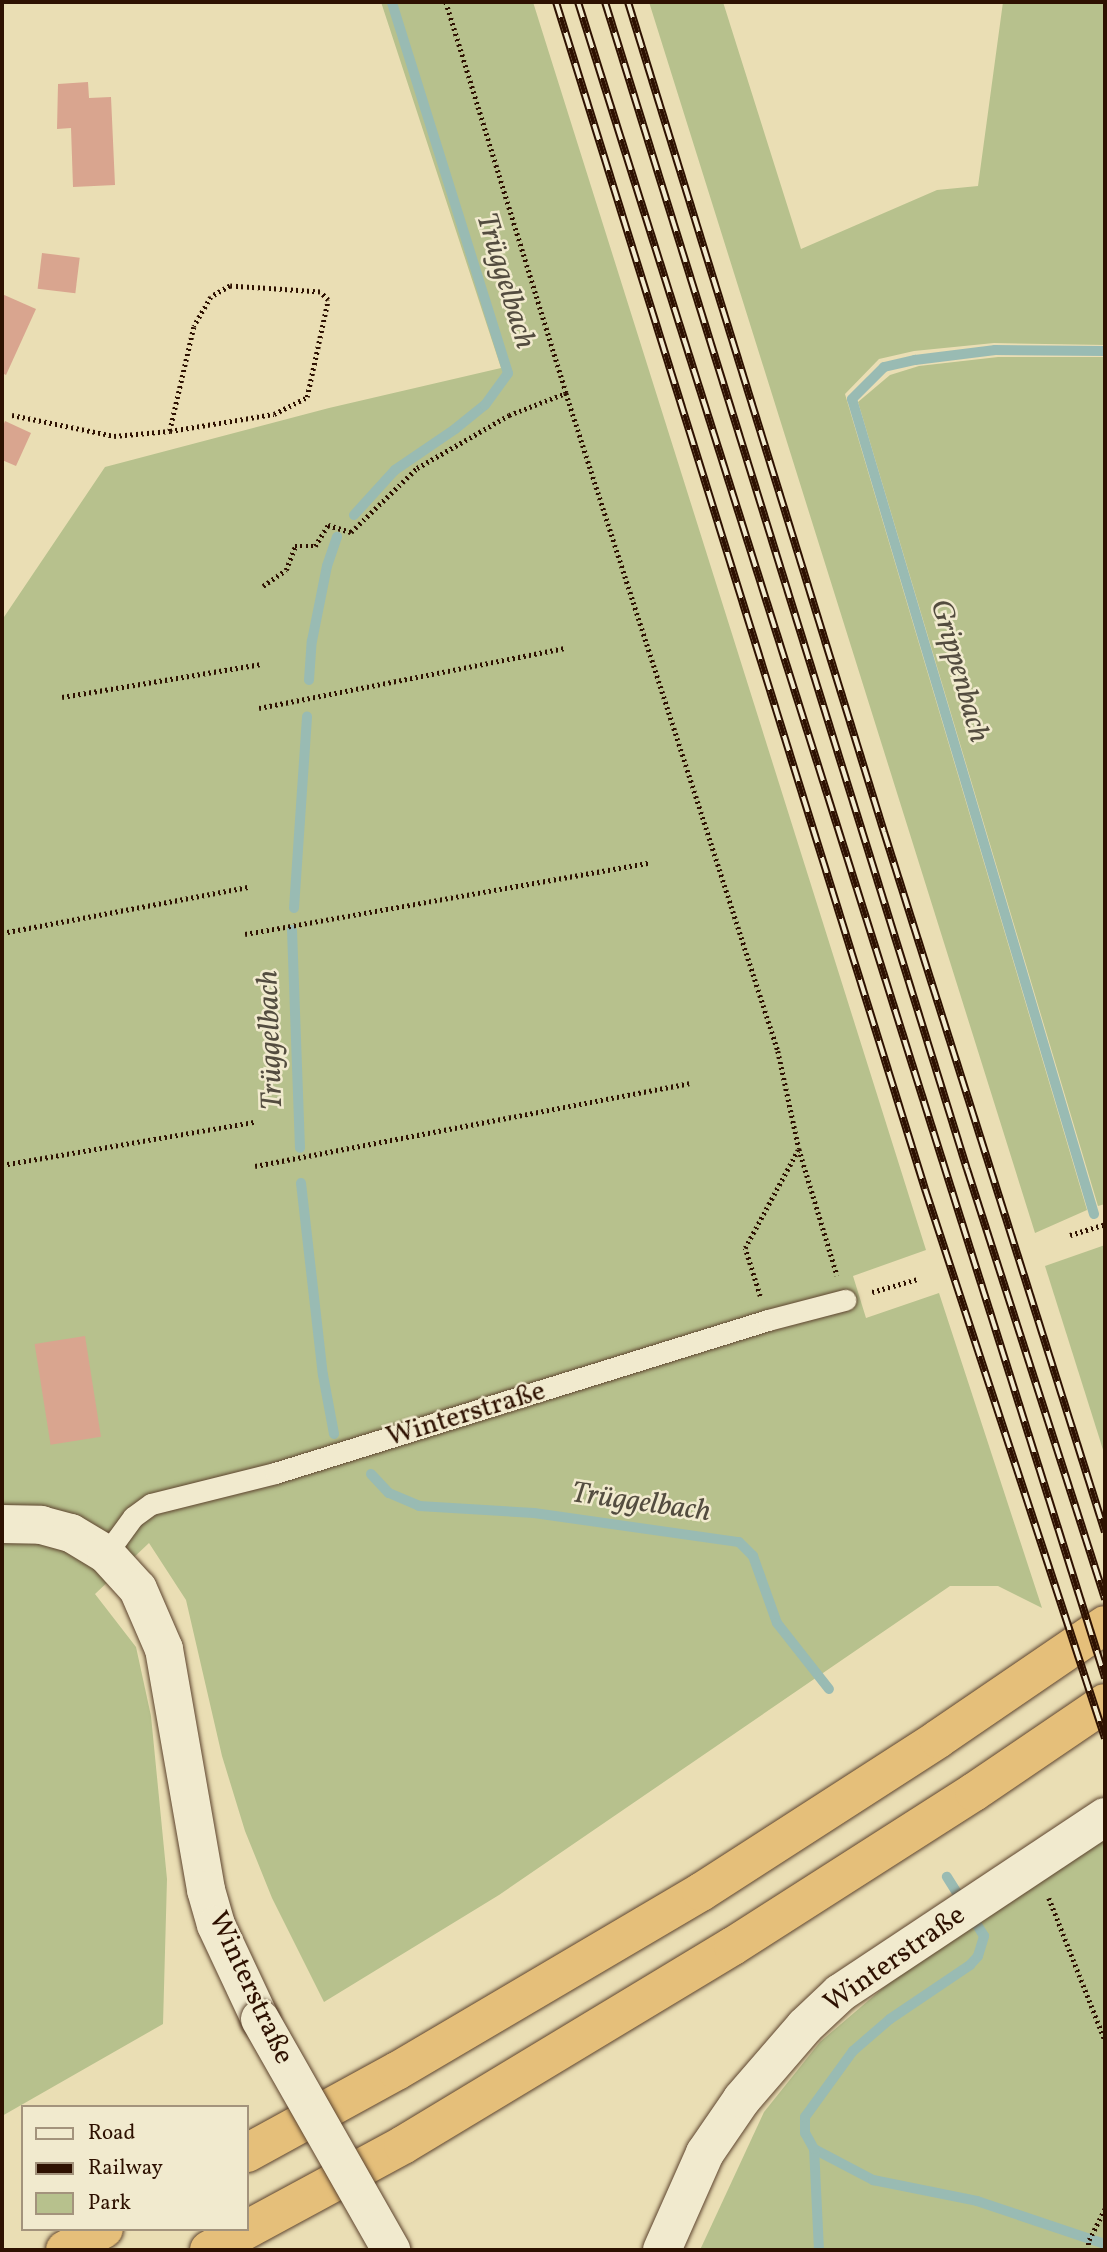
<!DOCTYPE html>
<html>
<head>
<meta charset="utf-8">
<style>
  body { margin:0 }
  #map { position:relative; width:1107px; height:2252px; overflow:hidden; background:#eadeb4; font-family:Vollkorn,serif }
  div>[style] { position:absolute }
  .green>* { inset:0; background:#b7c18d }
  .stream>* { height:10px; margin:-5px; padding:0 5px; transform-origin:5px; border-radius:5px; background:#99bbb3 }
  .building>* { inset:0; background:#d9a58f; transform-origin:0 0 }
  .path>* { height:4.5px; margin-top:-2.25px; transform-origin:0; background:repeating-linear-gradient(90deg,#2e1101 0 2px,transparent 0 5.5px) }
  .roads { filter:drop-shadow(0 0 2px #5d442e) drop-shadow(0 0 2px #5d442e) }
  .lane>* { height:21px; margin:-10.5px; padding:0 10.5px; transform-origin:10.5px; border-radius:10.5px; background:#f1eace }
  .street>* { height:38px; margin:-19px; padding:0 19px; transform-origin:19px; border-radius:19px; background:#f1eace }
  .highway>* { height:38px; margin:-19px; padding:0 19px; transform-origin:19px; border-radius:19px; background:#e5bf7a }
  .rail>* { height:8px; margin-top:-4px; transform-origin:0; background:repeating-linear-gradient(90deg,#f1eace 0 16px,#2e1101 0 32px); box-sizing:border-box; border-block:2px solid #2e1101 }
  .bridges { filter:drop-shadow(0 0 2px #5d442e) drop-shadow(0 0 2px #5d442e) }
  .street-bridge>* { height:38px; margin:-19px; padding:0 19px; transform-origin:19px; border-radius:19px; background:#f1eace }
  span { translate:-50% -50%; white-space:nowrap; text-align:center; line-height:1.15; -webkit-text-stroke:5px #f1eace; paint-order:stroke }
  .street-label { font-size:28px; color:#2e1101 }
  .water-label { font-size:30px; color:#534c3f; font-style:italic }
  .frame { position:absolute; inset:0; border:4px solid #2e1101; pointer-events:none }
  .legend { position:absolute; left:21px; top:2105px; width:228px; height:126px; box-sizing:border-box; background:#f1eace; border:2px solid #a3937c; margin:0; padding:9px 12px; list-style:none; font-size:21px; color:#2e1101 }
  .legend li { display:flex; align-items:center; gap:14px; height:35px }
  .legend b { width:35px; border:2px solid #a3937c }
</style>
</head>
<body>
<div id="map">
  <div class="green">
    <i style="clip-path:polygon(381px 2px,533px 2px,926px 1250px,853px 1276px,866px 1318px,939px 1293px,1042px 1608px,998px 1586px,950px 1586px,499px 1895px,324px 2002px,272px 1898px,245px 1831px,222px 1756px,186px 1600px,149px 1543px,95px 1594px,136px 1647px,151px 1716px,167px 1879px,163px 2024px,2px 2116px,2px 620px,105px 467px,329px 408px,501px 368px)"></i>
    <i style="clip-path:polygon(649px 2px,723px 2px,801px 249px,937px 190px,978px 186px,1003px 2px,1105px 2px,1105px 345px,994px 343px,914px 351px,879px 359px,845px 394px,1087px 1210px,1035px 1233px)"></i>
    <i style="clip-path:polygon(998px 357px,1105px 357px,1105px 1204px,1098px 1206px,858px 402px,890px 375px,919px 366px)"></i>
    <i style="clip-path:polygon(1105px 1245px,1105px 1456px,1045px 1266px)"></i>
    <i style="clip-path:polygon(1105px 1830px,1105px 2250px,700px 2250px,764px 2112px,820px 2042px,890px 1982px)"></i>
  </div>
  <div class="stream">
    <i style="left:354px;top:515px;width:61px;rotate:-47.7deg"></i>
    <i style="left:395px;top:470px;width:73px;rotate:-34.3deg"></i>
    <i style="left:455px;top:429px;width:38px;rotate:-39deg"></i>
    <i style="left:485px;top:405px;width:39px;rotate:-54deg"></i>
    <i style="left:508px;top:373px;width:389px;rotate:-107.4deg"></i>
    <i style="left:309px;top:680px;width:39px;rotate:-86deg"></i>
    <i style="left:312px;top:641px;width:76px;rotate:-78.7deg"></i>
    <i style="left:327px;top:566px;width:31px;rotate:-71deg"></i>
    <i style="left:294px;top:908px;width:192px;rotate:-86.1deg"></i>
    <i style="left:292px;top:930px;width:218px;rotate:87.9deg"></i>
    <i style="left:301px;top:1183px;width:193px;rotate:83.5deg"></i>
    <i style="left:323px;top:1375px;width:60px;rotate:79.4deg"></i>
    <i style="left:1094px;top:1214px;width:850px;rotate:-106.54deg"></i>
    <i style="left:852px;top:399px;width:45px;rotate:-45deg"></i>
    <i style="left:884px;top:367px;width:32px;rotate:-13deg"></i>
    <i style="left:915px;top:360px;width:81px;rotate:-7.1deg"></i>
    <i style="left:995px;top:350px;width:110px;rotate:0.5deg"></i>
    <i style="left:371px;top:1474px;width:26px;rotate:47deg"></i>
    <i style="left:389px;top:1493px;width:33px;rotate:23deg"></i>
    <i style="left:419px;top:1506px;width:115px;rotate:3.5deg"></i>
    <i style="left:534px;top:1513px;width:207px;rotate:8.1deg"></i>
    <i style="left:739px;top:1542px;width:20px;rotate:45deg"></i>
    <i style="left:753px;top:1556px;width:71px;rotate:70.3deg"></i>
    <i style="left:777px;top:1623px;width:84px;rotate:51.8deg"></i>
    <i style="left:814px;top:2149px;width:67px;rotate:27.7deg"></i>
    <i style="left:873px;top:2180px;width:106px;rotate:11.4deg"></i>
    <i style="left:977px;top:2201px;width:135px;rotate:18.6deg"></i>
    <i style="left:819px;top:2250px;width:101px;rotate:-92.8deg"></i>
    <i style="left:814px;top:2149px;width:18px;rotate:-119deg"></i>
    <i style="left:805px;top:2133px;width:16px;rotate:-90deg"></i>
    <i style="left:805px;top:2117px;width:82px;rotate:-54deg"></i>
    <i style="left:853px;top:2051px;width:49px;rotate:-40.9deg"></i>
    <i style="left:890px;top:2019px;width:97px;rotate:-34deg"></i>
    <i style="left:970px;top:1965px;width:12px;rotate:-48deg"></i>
    <i style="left:978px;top:1956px;width:21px;rotate:-73deg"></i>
    <i style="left:984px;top:1936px;width:70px;rotate:-122.1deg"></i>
  </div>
  <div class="building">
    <i style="clip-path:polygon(88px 82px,89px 98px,111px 97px,115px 185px,73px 187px,71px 128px,57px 129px,58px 84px)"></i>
    <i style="left:42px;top:253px;width:38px;height:36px;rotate:7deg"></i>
    <i style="clip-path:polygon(2px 294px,36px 309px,6px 375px,2px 373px)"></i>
    <i style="clip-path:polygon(5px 421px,31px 433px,16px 466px,2px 460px,2px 429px)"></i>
    <i style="left:85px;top:1336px;width:102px;height:51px;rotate:81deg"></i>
  </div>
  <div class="path">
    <i style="left:446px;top:2px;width:409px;rotate:72.9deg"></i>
    <i style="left:566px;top:393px;width:691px;rotate:72.14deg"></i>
    <i style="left:778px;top:1051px;width:100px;rotate:77.9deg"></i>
    <i style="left:799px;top:1149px;width:132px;rotate:73.2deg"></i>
    <i style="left:12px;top:415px;width:104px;rotate:11.6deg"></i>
    <i style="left:114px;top:436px;width:56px;rotate:-5.1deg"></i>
    <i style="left:170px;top:431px;width:105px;rotate:-9.3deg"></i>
    <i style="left:274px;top:414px;width:37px;rotate:-27deg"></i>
    <i style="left:307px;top:397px;width:99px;rotate:-77.8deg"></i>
    <i style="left:328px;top:300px;width:11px;rotate:-135deg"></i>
    <i style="left:320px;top:292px;width:90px;rotate:-176.2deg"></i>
    <i style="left:230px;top:286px;width:22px;rotate:150deg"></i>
    <i style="left:211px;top:297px;width:34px;rotate:120deg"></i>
    <i style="left:194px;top:327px;width:107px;rotate:103deg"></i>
    <i style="left:263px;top:586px;width:28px;rotate:-35deg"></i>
    <i style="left:286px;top:570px;width:26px;rotate:-69deg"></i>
    <i style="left:295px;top:546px;width:20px"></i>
    <i style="left:315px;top:546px;width:25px;rotate:-58deg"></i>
    <i style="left:328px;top:525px;width:24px;rotate:17deg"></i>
    <i style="left:351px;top:532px;width:92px;rotate:-44.1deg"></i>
    <i style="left:417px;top:468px;width:106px;rotate:-29.9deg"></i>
    <i style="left:509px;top:415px;width:61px;rotate:-21.1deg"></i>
    <i style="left:62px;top:697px;width:202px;rotate:-9.4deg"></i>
    <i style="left:259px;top:708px;width:313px;rotate:-11.1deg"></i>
    <i style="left:2px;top:933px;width:250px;rotate:-10.6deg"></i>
    <i style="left:245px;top:934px;width:410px;rotate:-10deg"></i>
    <i style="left:2px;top:1165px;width:256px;rotate:-9.7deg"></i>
    <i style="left:255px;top:1166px;width:442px;rotate:-10.8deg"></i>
    <i style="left:1070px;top:1235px;width:37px;rotate:-17deg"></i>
    <i style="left:872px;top:1292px;width:48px;rotate:-15.8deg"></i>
    <i style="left:760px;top:1296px;width:50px;rotate:-107.4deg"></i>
    <i style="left:745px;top:1248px;width:111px;rotate:-61.6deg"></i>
    <i style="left:1049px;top:1898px;width:153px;rotate:68.5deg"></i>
    <i style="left:1087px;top:2250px;width:10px;rotate:-79deg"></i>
    <i style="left:1089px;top:2240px;width:35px;rotate:-63deg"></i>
  </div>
  <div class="roads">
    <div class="lane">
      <i style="left:106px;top:1554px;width:46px;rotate:-53.9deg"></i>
      <i style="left:133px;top:1517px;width:22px;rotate:-36deg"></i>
      <i style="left:151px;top:1504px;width:128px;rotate:-14deg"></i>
      <i style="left:275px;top:1473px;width:516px;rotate:-17.24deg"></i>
      <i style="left:768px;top:1320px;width:80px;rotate:-14.6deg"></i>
    </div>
    <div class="street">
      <i style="left:2px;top:1524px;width:39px;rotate:1deg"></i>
      <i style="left:41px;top:1525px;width:31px;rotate:15deg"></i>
      <i style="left:71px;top:1533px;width:41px;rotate:31deg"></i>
      <i style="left:106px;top:1554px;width:47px;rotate:47.6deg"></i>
      <i style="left:138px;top:1589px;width:65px;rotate:66.6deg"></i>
      <i style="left:164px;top:1649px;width:245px;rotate:80.1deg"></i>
      <i style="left:206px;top:1890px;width:36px;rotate:74deg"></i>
      <i style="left:216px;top:1925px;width:104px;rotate:64.9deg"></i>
      <i style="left:662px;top:2250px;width:106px;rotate:-66.1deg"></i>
      <i style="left:705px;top:2153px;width:65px;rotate:-55.6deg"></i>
      <i style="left:742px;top:2099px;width:96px;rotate:-49.2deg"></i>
      <i style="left:805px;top:2026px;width:48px;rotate:-43.3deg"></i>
      <i style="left:840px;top:1993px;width:318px;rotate:-33.6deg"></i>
    </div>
    <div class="highway">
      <i style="left:247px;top:2153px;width:171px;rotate:-28.7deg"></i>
      <i style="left:397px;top:2071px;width:353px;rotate:-30.5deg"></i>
      <i style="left:701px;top:1892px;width:282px;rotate:-32.8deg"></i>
      <i style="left:938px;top:1739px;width:202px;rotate:-34.3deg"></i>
      <i style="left:65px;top:2250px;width:44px;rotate:-28.3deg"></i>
      <i style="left:209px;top:2250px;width:221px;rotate:-28.4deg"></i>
      <i style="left:403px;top:2145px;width:385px;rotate:-31.1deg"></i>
      <i style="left:733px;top:1946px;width:286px;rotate:-32.6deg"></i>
      <i style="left:974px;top:1792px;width:158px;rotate:-34.2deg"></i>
    </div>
  </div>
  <div class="rail">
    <i style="left:556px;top:2px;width:1243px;rotate:72.73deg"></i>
    <i style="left:925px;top:1189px;width:578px;rotate:71.85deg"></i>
    <i style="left:578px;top:2px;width:1757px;rotate:72.54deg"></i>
    <i style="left:605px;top:2px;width:1222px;rotate:72.77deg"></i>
    <i style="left:967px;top:1169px;width:452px;rotate:72.2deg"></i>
    <i style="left:628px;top:2px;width:869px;rotate:72.86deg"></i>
    <i style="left:884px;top:832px;width:734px;rotate:72.48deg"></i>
  </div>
  <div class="bridges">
    <div class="street-bridge">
      <i style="left:260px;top:2019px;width:266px;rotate:60.4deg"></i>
    </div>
  </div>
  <div class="street-label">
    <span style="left:466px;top:1415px;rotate:-17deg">Winterstraße</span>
    <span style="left:895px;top:1960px;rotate:-35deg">Winterstraße</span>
    <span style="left:250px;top:1988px;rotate:65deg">Winterstraße</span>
  </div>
  <div class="water-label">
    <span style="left:505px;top:281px;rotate:73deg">Trüggelbach</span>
    <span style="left:959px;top:671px;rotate:74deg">Grippenbach</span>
    <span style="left:271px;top:1040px;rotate:-92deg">Trüggelbach</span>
    <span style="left:641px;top:1503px;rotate:8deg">Trüggelbach</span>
  </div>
  <div class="frame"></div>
  <ul class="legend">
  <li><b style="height:9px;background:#f1eace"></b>Road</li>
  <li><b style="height:9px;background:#2e1101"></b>Railway</li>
  <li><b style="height:19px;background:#b7c18d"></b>Park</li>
  </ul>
</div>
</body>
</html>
